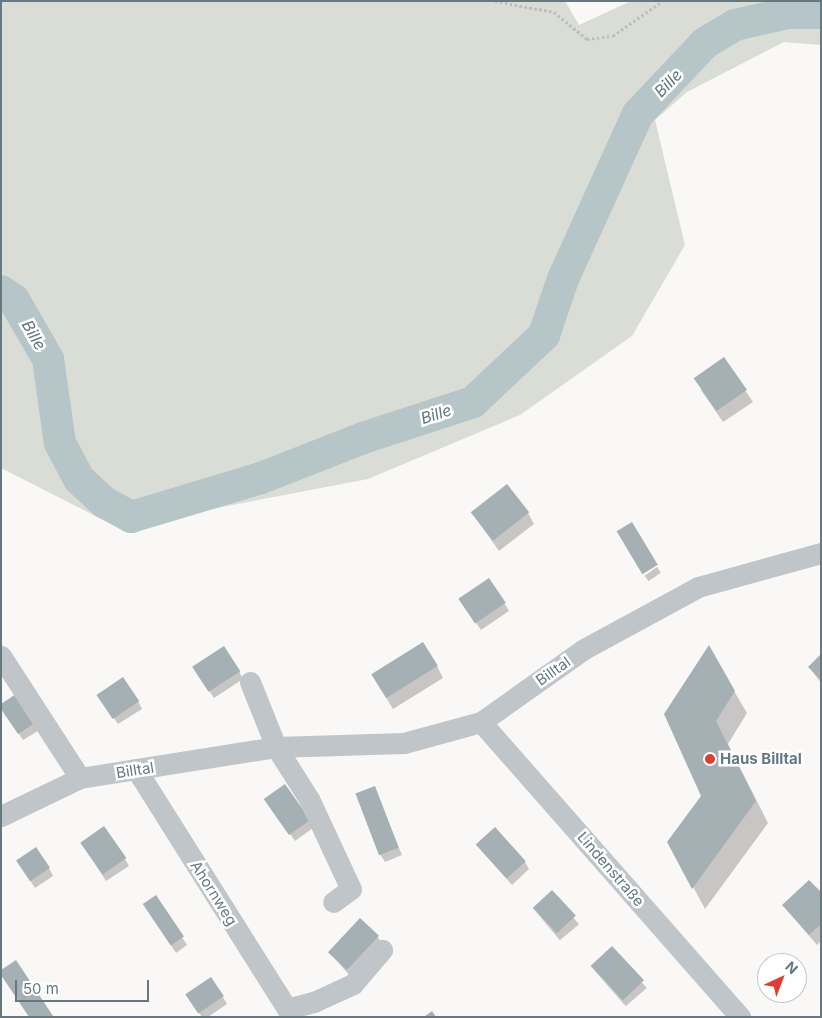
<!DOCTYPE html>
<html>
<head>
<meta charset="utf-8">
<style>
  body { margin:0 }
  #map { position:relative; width:822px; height:1018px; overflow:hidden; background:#f9f8f6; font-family:Inter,sans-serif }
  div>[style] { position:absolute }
  .green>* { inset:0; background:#d9ddd5 }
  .shadow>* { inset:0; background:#0003; transform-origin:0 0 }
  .river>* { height:32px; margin:-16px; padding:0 16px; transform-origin:16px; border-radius:16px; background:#b6c5c7 }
  .building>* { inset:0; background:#a4b0b3; transform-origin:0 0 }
  .path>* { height:3px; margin-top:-1.5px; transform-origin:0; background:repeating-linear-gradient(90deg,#babec0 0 2.5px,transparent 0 5px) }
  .minor>* { height:21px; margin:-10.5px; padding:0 10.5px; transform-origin:10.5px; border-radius:10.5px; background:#bfc5c8 }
  .dots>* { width:14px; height:14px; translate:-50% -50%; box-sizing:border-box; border:2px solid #fff; border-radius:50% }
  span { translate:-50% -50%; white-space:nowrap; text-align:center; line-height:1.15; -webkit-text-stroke:5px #fff; paint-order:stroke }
  .street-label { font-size:15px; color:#647980 }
  .poi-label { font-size:15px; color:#647980; font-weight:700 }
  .left { translate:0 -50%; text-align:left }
  .water-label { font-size:16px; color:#5f777b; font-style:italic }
  .frame { position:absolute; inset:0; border:2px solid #647980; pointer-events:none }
  .north { position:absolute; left:757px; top:953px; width:50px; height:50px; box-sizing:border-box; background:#fff; border:1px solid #c1c9cc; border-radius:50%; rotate:43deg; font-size:14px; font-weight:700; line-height:20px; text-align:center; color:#647980 }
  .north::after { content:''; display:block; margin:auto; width:18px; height:22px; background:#df3d2f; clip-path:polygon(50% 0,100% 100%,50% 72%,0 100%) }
  .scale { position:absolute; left:15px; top:980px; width:134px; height:22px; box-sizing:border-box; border:2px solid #647980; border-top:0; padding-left:6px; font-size:15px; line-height:18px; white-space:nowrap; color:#647980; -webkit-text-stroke:4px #fff; paint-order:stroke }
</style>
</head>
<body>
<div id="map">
  <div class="green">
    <i style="clip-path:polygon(1px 1px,565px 1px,579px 25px,631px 1px,821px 1px,821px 45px,784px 42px,687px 92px,655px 120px,685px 245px,632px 336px,520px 415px,368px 479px,117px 527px,1px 468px)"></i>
  </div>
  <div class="shadow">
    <i style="clip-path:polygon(724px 359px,753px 402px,723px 422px,701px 390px)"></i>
    <i style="clip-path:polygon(472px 513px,528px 513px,534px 524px,499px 551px)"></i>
    <i style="left:657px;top:567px;width:7px;height:15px;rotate:56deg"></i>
    <i style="clip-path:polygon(505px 604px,509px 611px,481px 630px,464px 605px)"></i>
    <i style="clip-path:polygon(708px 647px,747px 713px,728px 744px,768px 823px,705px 909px,669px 842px,703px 796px)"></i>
    <i style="clip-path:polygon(821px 656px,821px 683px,809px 667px)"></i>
    <i style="clip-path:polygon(437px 666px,443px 678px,393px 709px,379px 686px)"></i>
    <i style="clip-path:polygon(239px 671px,243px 679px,214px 698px,198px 674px)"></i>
    <i style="clip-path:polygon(16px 696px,38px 731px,23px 740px,5px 713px)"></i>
    <i style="clip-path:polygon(138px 701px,142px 709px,118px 724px,103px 702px)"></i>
    <i style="clip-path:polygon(284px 786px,313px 828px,295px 841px,270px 806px)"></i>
    <i style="clip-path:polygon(374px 787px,402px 855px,385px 862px,380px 854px)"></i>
    <i style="clip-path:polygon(477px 845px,525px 862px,529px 869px,512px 885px)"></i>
    <i style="clip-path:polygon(86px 850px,125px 859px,129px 866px,106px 881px)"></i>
    <i style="clip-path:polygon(22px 868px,49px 868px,53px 876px,35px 888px)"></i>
    <i style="left:552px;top:892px;width:42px;height:25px;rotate:50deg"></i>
    <i style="clip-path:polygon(821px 894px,821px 941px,817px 945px,783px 905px)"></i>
    <i style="clip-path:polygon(156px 897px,187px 945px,176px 953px,149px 912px)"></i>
    <i style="clip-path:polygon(378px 937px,382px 945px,351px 977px,329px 952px)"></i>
    <i style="left:612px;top:948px;width:53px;height:28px;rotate:49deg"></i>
    <i style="clip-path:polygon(223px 997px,227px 1004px,208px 1017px,202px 1017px,191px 1001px)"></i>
  </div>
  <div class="river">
    <i style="left:1px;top:291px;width:16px;rotate:35deg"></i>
    <i style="left:14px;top:300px;width:68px;rotate:60deg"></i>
    <i style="left:48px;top:359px;width:85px;rotate:81.9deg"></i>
    <i style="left:60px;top:443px;width:41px;rotate:62.2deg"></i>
    <i style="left:79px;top:479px;width:34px;rotate:43deg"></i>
    <i style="left:104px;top:502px;width:31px;rotate:29deg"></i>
    <i style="left:131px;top:517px;width:136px;rotate:-16.7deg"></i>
    <i style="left:261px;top:478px;width:110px;rotate:-21.4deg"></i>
    <i style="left:363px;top:438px;width:116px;rotate:-18.1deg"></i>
    <i style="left:473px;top:402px;width:98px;rotate:-43.3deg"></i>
    <i style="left:544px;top:335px;width:59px;rotate:-71.3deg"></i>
    <i style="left:563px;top:279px;width:181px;rotate:-65.6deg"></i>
    <i style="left:638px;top:114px;width:98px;rotate:-46.7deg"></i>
    <i style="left:705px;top:43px;width:35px;rotate:-31deg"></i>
    <i style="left:735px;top:25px;width:53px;rotate:-13deg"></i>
    <i style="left:787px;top:13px;width:34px"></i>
  </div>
  <div class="building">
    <i style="left:724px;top:357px;width:40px;height:37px;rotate:55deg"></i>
    <i style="left:507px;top:484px;width:36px;height:46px;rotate:52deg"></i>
    <i style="left:632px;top:522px;width:50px;height:18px;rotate:59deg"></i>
    <i style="left:489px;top:578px;width:30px;height:37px;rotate:56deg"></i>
    <i style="left:423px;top:642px;width:28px;height:61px;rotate:58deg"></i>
    <i style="clip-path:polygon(709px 645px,735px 691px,716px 721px,756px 801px,692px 889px,667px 842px,701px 796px,664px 714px)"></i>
    <i style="left:224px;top:646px;width:30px;height:38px;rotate:57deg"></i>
    <i style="clip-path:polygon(821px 654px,821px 680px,808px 667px)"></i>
    <i style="left:123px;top:677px;width:29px;height:32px;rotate:56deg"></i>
    <i style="clip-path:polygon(16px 694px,35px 723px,18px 734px,1px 709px,1px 704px)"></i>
    <i style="left:285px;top:784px;width:44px;height:26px;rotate:55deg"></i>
    <i style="left:375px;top:786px;width:66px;height:21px;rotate:69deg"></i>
    <i style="left:104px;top:826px;width:39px;height:29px;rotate:55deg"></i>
    <i style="left:495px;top:827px;width:46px;height:26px;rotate:48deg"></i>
    <i style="left:36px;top:847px;width:25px;height:24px;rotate:56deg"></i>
    <i style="clip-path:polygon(809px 880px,821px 892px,821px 924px,809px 935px,782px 905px)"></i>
    <i style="left:552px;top:890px;width:35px;height:26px;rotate:47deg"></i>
    <i style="left:156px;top:895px;width:50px;height:16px;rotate:56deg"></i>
    <i style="left:360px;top:918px;width:26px;height:47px;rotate:43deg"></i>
    <i style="left:612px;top:946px;width:47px;height:29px;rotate:47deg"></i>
    <i style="clip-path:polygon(16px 960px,53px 1016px,51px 1017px,29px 1017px,1px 975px,1px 970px)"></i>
    <i style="left:211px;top:977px;width:23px;height:31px;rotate:56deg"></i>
    <i style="clip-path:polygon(432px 1011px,436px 1017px,424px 1017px)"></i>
  </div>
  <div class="path">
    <i style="left:495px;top:1px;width:60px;rotate:10.6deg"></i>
    <i style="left:554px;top:12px;width:43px;rotate:39.3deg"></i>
    <i style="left:587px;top:39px;width:26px;rotate:-7deg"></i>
    <i style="left:613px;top:36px;width:60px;rotate:-35.5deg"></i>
  </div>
  <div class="minor">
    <i style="left:1px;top:656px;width:145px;rotate:57.1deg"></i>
    <i style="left:250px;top:682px;width:70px;rotate:68.2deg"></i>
    <i style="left:276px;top:747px;width:62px;rotate:57.6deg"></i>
    <i style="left:309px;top:799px;width:99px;rotate:65deg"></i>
    <i style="left:351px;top:889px;width:22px;rotate:144deg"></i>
    <i style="left:481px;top:722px;width:393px;rotate:48.7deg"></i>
    <i style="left:136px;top:769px;width:293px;rotate:57.8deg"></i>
    <i style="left:1px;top:816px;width:88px;rotate:-25.7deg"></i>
    <i style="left:80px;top:778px;width:198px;rotate:-9deg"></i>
    <i style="left:276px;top:747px;width:128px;rotate:-1.8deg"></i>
    <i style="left:404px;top:743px;width:80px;rotate:-15.3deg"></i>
    <i style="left:481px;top:722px;width:126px;rotate:-35.3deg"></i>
    <i style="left:584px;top:649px;width:130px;rotate:-28.5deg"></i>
    <i style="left:698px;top:587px;width:128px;rotate:-15.5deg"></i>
    <i style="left:287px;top:1009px;width:30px;rotate:-15deg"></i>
    <i style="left:316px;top:1001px;width:41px;rotate:-24.7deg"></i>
    <i style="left:353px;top:984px;width:45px;rotate:-49.5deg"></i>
  </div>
  <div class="dots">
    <i style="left:710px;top:759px;background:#df3d2f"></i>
  </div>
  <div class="street-label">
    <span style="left:553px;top:671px;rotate:-35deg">Billtal</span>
    <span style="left:135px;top:770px;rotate:-9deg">Billtal</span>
    <span style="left:611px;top:869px;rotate:49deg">Lindenstraße</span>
    <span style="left:214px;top:893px;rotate:58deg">Ahornweg</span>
  </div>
  <div class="poi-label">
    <span class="left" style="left:720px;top:759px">Haus Billtal</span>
  </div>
  <div class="water-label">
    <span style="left:668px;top:83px;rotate:-46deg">Bille</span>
    <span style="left:34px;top:335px;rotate:60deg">Bille</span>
    <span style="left:436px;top:414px;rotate:-18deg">Bille</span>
  </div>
  <div class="frame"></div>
  <div class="north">N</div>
  <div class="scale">50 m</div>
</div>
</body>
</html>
